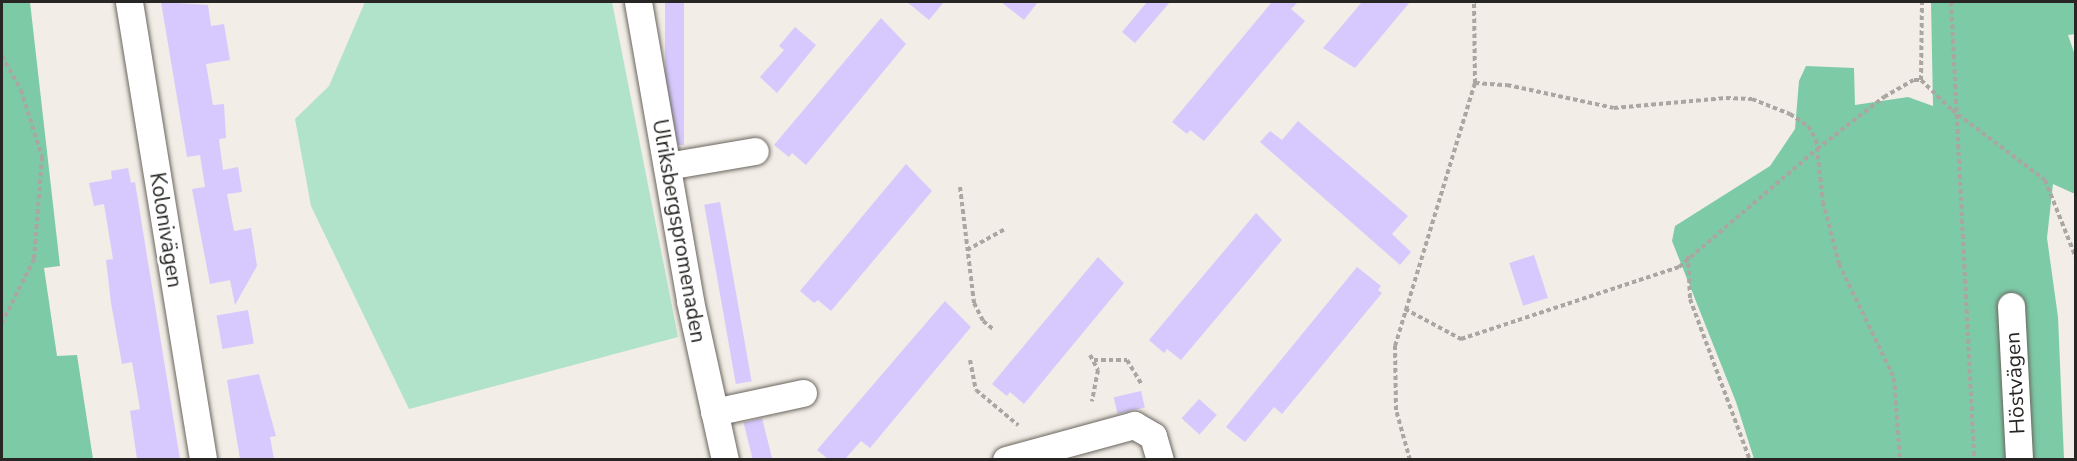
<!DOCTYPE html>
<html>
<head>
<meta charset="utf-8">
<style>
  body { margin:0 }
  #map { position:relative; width:2077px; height:461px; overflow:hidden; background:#f2ede6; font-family:"Nunito Sans",sans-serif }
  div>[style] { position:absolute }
  .green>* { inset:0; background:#b1e2ca }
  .forest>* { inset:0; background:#7dcaa7 }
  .building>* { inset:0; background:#d7c9fd; transform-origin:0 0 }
  .path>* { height:4px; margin-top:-2px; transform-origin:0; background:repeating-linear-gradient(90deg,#aaa6a1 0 4.5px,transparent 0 7.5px) }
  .roads { filter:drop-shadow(0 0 2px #6a665f) drop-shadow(0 0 2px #6a665f) }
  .minor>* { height:27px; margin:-13.5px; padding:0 13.5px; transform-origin:13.5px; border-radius:13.5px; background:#fff }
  span { translate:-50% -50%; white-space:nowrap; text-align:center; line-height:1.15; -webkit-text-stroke:5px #fff; paint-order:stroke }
  .street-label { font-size:21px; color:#282624 }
  .frame { position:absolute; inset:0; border:3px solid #282624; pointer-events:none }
</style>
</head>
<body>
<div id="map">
  <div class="green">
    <i style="clip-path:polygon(365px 2px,612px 2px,678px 337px,409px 409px,311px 206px,295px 119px,329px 86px)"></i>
  </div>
  <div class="forest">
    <i style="clip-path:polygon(2px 2px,30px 2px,60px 266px,44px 268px,57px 356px,77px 355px,93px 459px,2px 459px)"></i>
    <i style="clip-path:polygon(1931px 2px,2075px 2px,2075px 34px,2068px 35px,2076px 58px,2075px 194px,2053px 184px,2047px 238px,2058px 317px,2064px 459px,1754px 459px,1736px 402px,1672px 241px,1675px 226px,1770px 166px,1795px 129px,1799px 81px,1806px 66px,1854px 68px,1855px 105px,1908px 97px,1933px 106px)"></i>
  </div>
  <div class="building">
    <i style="clip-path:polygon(161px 2px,208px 5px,211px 26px,224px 24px,230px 60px,206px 64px,213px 105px,224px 104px,226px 138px,219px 139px,223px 170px,238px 167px,242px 192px,227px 194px,234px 231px,251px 228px,257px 266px,235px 305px,230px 280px,210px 284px,192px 189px,205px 187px,200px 155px,187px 157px)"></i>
    <i style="left:665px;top:2px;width:19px;height:143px"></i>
    <i style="clip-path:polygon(907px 2px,944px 2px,929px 20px)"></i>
    <i style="clip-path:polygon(1001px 2px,1038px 2px,1024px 20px)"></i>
    <i style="clip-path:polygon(1147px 2px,1170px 2px,1135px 43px,1122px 32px)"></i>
    <i style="clip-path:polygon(1272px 2px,1298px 2px,1291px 9px,1305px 21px,1204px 141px,1190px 130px,1187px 134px,1172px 122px)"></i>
    <i style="clip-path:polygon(1362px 2px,1410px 2px,1355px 68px,1323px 48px)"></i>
    <i style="clip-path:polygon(881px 18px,906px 44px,806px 165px,792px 153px,789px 157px,774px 145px)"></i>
    <i style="clip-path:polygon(795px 27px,816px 45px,777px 93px,760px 77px,784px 50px,779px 46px)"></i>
    <i style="clip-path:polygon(1298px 121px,1408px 216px,1392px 234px,1411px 252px,1400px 265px,1260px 142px,1270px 131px,1282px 140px)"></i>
    <i style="clip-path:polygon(906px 164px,932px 191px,831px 311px,818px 300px,814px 303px,800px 291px)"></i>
    <i style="clip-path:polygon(128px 168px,131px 183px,135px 182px,180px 459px,137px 459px,130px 411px,140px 409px,132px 362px,122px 364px,111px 303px,106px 260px,113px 259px,104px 204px,94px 206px,89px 183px,112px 179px,111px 171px)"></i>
    <i style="left:720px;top:202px;width:182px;height:16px;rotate:80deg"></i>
    <i style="clip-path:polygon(1256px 213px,1282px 240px,1181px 360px,1167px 349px,1164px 353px,1149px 340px)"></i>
    <i style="left:1534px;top:255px;width:45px;height:26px;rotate:72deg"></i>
    <i style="clip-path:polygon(1098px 257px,1124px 283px,1024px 404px,1010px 392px,1007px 396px,992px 384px)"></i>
    <i style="clip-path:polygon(1357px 267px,1381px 286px,1378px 290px,1382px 293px,1282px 414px,1274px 407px,1245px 442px,1226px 427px)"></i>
    <i style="clip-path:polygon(945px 301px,971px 327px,870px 448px,861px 441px,845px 459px,828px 459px,817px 450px)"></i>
    <i style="left:248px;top:310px;width:34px;height:32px;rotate:80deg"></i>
    <i style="clip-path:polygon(259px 374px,276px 436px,270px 437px,274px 459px,240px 459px,227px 380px)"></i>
    <i style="left:1141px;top:391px;width:17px;height:28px;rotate:77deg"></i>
    <i style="left:1199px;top:399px;width:24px;height:26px;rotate:42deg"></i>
    <i style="left:762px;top:418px;width:42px;height:19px;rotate:76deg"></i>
  </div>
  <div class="path">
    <i style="left:1951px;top:2px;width:459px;rotate:87.1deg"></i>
    <i style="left:2px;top:56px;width:39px;rotate:61deg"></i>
    <i style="left:21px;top:90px;width:70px;rotate:72.6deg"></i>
    <i style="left:42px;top:157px;width:102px;rotate:94.5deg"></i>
    <i style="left:34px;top:259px;width:72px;rotate:116.6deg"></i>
    <i style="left:1921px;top:80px;width:78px;rotate:-89.3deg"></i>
    <i style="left:1475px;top:83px;width:32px;rotate:4deg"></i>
    <i style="left:1507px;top:85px;width:109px;rotate:12.1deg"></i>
    <i style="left:1614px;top:108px;width:112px;rotate:-5.1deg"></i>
    <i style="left:1726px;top:98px;width:26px;rotate:2deg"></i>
    <i style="left:1752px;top:99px;width:41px;rotate:21.5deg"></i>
    <i style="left:1790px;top:114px;width:22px;rotate:34deg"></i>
    <i style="left:1808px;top:126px;width:16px;rotate:60deg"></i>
    <i style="left:1816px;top:140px;width:62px;rotate:83.6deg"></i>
    <i style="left:1823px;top:202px;width:64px;rotate:75.5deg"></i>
    <i style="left:1839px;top:264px;width:127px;rotate:64.2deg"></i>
    <i style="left:1894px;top:378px;width:82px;rotate:85.8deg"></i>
    <i style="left:960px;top:187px;width:117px;rotate:83.1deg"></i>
    <i style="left:974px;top:303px;width:20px;rotate:63deg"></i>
    <i style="left:983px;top:321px;width:14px;rotate:39deg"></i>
    <i style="left:967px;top:250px;width:43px;rotate:-28.9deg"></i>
    <i style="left:1688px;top:256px;width:43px;rotate:87.3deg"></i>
    <i style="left:1690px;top:299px;width:172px;rotate:69.6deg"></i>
    <i style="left:1405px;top:309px;width:64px;rotate:28.2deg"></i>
    <i style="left:1461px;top:339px;width:230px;rotate:-18.3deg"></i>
    <i style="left:1679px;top:267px;width:182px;rotate:-40.5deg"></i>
    <i style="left:1817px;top:149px;width:85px;rotate:-37.8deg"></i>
    <i style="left:1884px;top:97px;width:34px;rotate:-30deg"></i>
    <i style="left:1914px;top:80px;width:7px"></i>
    <i style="left:1921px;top:80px;width:43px;rotate:44.1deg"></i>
    <i style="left:1952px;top:110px;width:116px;rotate:37deg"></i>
    <i style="left:2045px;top:180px;width:84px;rotate:68.3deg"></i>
    <i style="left:1090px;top:355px;width:17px;rotate:62deg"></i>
    <i style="left:1098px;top:370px;width:32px;rotate:101deg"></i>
    <i style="left:970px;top:360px;width:31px;rotate:79deg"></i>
    <i style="left:976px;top:390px;width:55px;rotate:39.8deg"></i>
    <i style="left:1094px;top:360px;width:33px"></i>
    <i style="left:1127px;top:360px;width:29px;rotate:59deg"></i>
    <i style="left:1410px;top:460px;width:52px;rotate:-105.6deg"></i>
    <i style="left:1396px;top:410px;width:64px;rotate:-90.9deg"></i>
    <i style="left:1395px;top:346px;width:275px;rotate:-73.1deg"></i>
    <i style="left:1475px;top:83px;width:81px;rotate:-90.7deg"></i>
  </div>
  <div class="roads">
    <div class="minor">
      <i style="left:129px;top:2px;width:464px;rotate:80.8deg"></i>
      <i style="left:638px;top:2px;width:303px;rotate:80.1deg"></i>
      <i style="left:690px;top:301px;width:163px;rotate:77.6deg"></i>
      <i style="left:667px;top:166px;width:89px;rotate:-9.7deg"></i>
      <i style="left:2011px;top:306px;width:154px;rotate:87deg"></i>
      <i style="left:714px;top:412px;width:91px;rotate:-12.1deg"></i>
      <i style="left:1006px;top:460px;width:133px;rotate:-15.3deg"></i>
      <i style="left:1134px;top:425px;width:22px;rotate:30deg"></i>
      <i style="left:1153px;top:436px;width:25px;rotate:74deg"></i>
    </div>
  </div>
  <div class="street-label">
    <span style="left:166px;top:230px;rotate:81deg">Kolonivägen</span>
    <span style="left:679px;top:231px;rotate:80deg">Ulriksbergspromenaden</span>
    <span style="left:2015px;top:383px;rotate:-93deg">Höstvägen</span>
  </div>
  <div class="frame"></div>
</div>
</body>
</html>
